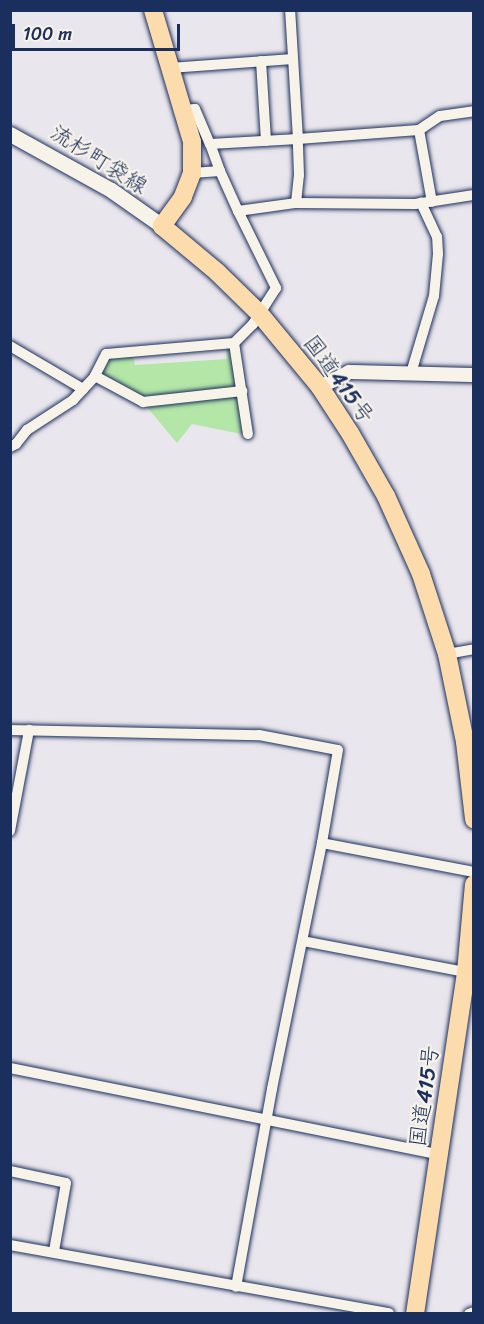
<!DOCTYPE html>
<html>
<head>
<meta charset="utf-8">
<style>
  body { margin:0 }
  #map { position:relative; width:484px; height:1324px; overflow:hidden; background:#eae6ed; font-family:Sriracha,"Klee One",sans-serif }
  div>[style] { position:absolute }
  .green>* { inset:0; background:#b4e6a7 }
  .roads { filter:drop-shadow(0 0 2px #1b2f5e) drop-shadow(0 0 2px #1b2f5e) }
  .minor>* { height:10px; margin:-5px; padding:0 5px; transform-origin:5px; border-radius:5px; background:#f7f3e8 }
  .tertiary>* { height:14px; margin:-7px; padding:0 7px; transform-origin:7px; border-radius:7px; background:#f7f3e8 }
  .secondary>* { height:15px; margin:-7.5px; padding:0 7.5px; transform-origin:7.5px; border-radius:7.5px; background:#f7f3e8 }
  .trunk>* { height:18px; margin:-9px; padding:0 9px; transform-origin:9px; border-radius:9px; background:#fcdcac }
  span { translate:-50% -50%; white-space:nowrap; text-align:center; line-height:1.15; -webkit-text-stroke:4.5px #f7f3e8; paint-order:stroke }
  .street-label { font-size:22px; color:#1b2f5e }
  .frame { position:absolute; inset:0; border:12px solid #1b2f5e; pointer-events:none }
  .scale { position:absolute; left:12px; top:24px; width:168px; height:27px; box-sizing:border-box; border:3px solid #1b2f5e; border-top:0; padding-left:8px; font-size:18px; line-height:21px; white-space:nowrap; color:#1b2f5e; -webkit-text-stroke:4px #f7f3e8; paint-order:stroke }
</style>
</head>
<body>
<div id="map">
  <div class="green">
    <i style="clip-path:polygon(226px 349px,234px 349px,246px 435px,192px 424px,177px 443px,146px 406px,144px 399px,102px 373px,109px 357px,133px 356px,135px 365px,227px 359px)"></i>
  </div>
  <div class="roads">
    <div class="minor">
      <i style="left:261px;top:61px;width:80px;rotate:86.4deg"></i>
      <i style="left:170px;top:68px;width:123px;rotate:-4.2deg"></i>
      <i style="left:184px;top:110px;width:11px;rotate:-5deg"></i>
      <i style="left:195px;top:109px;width:38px;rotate:67deg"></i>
      <i style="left:419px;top:130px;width:25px;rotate:-34deg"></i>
      <i style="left:440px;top:116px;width:34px;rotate:-8deg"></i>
      <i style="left:220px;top:171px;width:29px;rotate:-110deg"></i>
      <i style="left:210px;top:144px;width:88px;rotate:-3.3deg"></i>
      <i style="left:298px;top:139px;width:129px;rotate:-93.5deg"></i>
      <i style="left:192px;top:173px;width:28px;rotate:-4deg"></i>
      <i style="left:220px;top:171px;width:44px;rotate:65.8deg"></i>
      <i style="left:238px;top:211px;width:59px;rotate:-7.9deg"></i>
      <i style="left:296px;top:203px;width:119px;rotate:0.5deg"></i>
      <i style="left:415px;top:204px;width:60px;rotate:-8.7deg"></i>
      <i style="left:296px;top:203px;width:28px;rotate:-84deg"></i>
      <i style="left:299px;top:175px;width:36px;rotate:-92deg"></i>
      <i style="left:298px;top:139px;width:121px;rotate:-4.3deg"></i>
      <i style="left:419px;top:130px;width:73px;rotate:79.8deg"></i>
      <i style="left:238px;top:211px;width:86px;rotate:63.7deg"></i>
      <i style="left:276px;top:288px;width:43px;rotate:122.6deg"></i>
      <i style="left:253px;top:324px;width:27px;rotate:135deg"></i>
      <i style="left:234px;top:343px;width:92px;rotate:81.3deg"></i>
      <i style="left:234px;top:343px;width:128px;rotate:175.1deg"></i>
      <i style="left:106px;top:354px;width:25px;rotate:117deg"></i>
      <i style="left:95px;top:376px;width:55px;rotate:28.4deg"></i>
      <i style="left:143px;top:402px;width:100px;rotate:-6.3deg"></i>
      <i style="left:10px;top:346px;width:85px;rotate:30.5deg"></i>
      <i style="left:411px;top:373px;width:80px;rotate:-73.4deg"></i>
      <i style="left:434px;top:296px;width:42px;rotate:-84.6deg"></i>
      <i style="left:438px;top:254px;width:17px;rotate:-93deg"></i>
      <i style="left:437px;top:237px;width:38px;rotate:-115deg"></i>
      <i style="left:10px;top:447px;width:7px;rotate:-27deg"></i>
      <i style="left:16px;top:444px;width:18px;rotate:-52deg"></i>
      <i style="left:27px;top:430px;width:55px;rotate:-33.1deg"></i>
      <i style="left:73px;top:400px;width:33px;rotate:-47deg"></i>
      <i style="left:447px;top:654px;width:27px;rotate:-10deg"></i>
      <i style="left:10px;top:730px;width:249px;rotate:1.2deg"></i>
      <i style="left:259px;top:735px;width:80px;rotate:10.8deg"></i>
      <i style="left:338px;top:750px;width:94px;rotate:99.8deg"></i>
      <i style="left:322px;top:843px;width:251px;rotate:101.5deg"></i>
      <i style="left:272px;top:1089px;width:201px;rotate:100.3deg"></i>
      <i style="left:10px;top:831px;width:103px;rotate:-79.3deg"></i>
      <i style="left:322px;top:843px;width:155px;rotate:10.8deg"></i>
      <i style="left:303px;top:941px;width:166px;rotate:10.8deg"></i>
      <i style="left:10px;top:1068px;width:439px;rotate:11.4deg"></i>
      <i style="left:10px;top:1171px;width:57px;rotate:12.1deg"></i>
      <i style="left:66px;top:1183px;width:69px;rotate:100deg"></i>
      <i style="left:10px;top:1245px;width:385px;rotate:10.2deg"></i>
      <i style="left:469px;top:1314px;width:5px;rotate:-22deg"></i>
    </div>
    <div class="tertiary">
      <i style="left:320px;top:387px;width:33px;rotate:-27deg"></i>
      <i style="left:349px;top:372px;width:125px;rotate:1.4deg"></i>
    </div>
    <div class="secondary">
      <i style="left:10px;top:134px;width:115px;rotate:29deg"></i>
      <i style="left:111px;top:190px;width:62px;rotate:35.2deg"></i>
    </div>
    <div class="trunk">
      <i style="left:153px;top:10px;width:138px;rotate:73.5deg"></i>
      <i style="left:192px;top:142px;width:31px;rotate:90deg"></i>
      <i style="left:192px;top:173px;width:26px;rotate:111deg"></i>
      <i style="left:183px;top:197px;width:36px;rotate:126deg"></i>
      <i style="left:162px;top:226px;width:72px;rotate:39.9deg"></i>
      <i style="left:217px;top:272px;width:59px;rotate:44.3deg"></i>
      <i style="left:259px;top:313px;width:96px;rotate:50.5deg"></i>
      <i style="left:320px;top:387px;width:55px;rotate:56.9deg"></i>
      <i style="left:350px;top:433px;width:73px;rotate:60.3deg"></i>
      <i style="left:386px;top:496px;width:85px;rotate:65.8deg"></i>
      <i style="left:421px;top:574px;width:84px;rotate:72deg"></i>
      <i style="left:447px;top:654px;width:90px;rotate:78.4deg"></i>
      <i style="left:465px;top:742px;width:78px;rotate:83.3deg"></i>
      <i style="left:415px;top:1314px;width:346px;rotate:-81.5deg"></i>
      <i style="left:466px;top:972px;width:88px;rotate:-84.8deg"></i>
    </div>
  </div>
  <div class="street-label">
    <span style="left:99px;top:159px;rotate:32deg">流杉町袋線</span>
    <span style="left:339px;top:379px;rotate:54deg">国道415号</span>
    <span style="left:424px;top:1096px;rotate:-82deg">国道415号</span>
  </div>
  <div class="frame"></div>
  <div class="scale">100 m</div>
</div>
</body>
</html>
